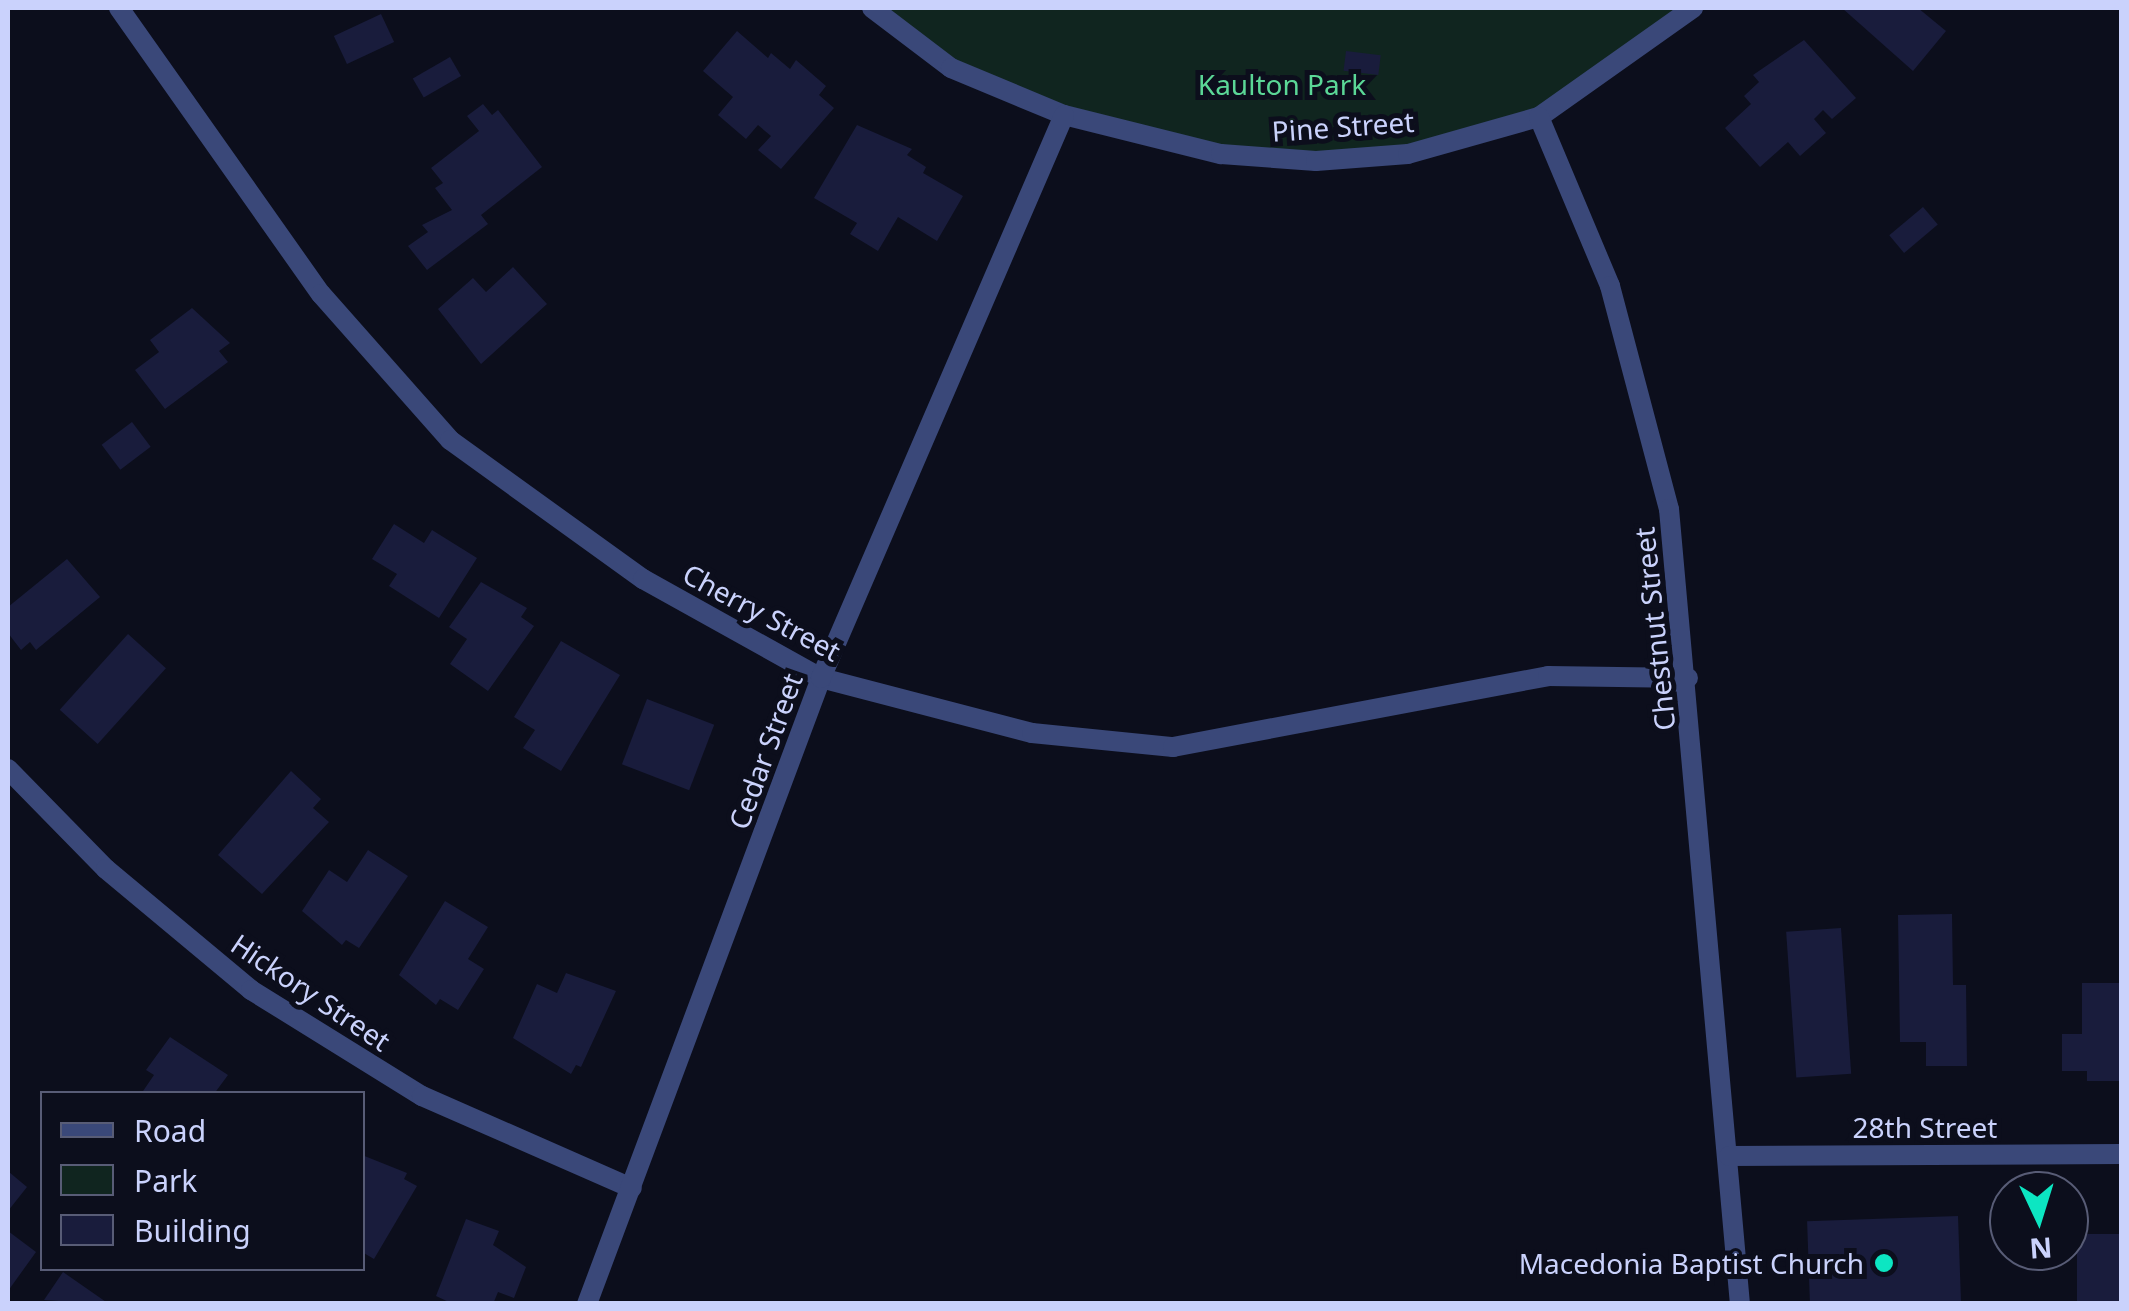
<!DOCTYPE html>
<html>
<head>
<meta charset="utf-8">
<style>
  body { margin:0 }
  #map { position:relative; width:2129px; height:1311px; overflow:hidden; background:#0c0e1c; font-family:"Noto Sans",sans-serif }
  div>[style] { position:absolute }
  .green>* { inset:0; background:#10251f }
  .building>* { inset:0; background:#191c3c; transform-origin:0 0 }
  .minor>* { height:20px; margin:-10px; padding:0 10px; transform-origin:10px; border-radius:10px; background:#3a4879 }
  .dots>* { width:28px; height:28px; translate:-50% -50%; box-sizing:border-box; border:5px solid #0c0e1c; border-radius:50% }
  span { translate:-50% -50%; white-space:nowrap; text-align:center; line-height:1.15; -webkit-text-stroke:10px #0c0e1c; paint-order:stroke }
  .park-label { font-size:28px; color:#5bd797 }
  .street-label { font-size:28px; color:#cad2fc }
  .poi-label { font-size:28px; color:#cad2fc }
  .right { translate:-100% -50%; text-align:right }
  .frame { position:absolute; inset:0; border:10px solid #cad2fc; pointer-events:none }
  .legend { position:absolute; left:40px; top:1091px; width:325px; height:180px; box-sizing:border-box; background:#0c0e1c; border:2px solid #585c76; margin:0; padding:12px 18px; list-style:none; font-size:30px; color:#cad2fc }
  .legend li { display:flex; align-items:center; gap:20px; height:50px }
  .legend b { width:50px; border:2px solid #585c76 }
  .north { position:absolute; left:1989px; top:1171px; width:100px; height:100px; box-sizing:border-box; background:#0c0e1c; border:2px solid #585c76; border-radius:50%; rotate:176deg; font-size:28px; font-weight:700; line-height:40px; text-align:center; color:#cad2fc }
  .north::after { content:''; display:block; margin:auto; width:35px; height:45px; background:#0ce6c2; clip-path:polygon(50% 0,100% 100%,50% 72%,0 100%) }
</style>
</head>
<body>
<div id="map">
  <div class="green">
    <i style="clip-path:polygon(872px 8px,1693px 8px,1539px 117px,1408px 154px,1268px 160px,992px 88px)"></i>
  </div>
  <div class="building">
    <i style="clip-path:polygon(1842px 8px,1918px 8px,1946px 31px,1913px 71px)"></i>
    <i style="left:381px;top:14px;width:31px;height:52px;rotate:65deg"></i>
    <i style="clip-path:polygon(737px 31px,768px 58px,771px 53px,790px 69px,796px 60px,826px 86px,819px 95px,834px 108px,781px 169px,758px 150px,771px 136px,758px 125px,746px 139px,718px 115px,733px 97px,703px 71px)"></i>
    <i style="clip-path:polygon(1804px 40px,1856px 98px,1832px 119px,1823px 110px,1814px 119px,1826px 133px,1800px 156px,1788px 142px,1760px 167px,1725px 128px,1751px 104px,1744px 96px,1759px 82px,1753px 75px)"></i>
    <i style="left:1346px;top:51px;width:35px;height:20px;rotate:7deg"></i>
    <i style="left:450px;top:57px;width:22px;height:43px;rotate:60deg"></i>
    <i style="clip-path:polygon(483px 104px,492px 115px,498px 110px,542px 167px,481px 215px,488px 224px,427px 270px,408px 246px,428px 232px,422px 225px,452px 210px,435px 188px,443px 183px,431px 168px,479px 131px,467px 116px)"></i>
    <i style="clip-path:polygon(857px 125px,912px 149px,907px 155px,926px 167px,923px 173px,963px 196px,937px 241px,898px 217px,878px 251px,850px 234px,857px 223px,814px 198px)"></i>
    <i style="left:1923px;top:207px;width:23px;height:44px;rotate:50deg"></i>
    <i style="clip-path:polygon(513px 267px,547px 304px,481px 364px,438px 309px,473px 278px,486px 292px)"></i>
    <i style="clip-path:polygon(192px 308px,230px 343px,219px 351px,228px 362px,165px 409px,135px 370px,159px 352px,150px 340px)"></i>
    <i style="left:132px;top:422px;width:31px;height:38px;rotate:53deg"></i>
    <i style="clip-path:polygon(394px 524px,424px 543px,432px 530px,477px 558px,439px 618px,389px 586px,397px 574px,372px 559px)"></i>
    <i style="clip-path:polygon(67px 559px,100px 597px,36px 650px,30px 642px,21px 650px,8px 633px,8px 607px)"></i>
    <i style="clip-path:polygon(481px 582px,527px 608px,521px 617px,534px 626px,488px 691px,450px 664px,467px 639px,449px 627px)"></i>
    <i style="left:128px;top:634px;width:51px;height:102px;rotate:42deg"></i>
    <i style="clip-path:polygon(561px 641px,620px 675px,561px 771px,523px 748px,535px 730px,514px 717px)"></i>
    <i style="left:647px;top:699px;width:72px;height:70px;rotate:21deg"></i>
    <i style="clip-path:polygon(291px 771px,321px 799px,313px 808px,329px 822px,262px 894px,218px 855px)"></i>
    <i style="clip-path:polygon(368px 850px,408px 876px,359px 948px,346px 940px,342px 945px,302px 911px,329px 870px,347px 882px)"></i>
    <i style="clip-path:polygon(445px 901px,488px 927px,468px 959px,484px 969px,458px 1010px,440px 999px,436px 1005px,399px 975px)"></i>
    <i style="clip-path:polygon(1952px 914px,1953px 985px,1966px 985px,1967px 1066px,1926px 1066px,1926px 1042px,1900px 1042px,1898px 915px)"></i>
    <i style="left:1841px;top:928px;width:146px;height:55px;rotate:86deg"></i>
    <i style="clip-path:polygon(566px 973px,616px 991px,581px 1067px,576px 1065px,571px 1074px,513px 1038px,537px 984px,557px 993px)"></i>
    <i style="clip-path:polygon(2082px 983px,2122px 983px,2122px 1081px,2087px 1081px,2087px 1071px,2062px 1071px,2062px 1034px,2082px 1034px)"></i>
    <i style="clip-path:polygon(170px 1037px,228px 1075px,214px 1094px,141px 1094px,154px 1075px,146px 1070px)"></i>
    <i style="clip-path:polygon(362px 1155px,407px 1173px,404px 1179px,417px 1186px,374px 1259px,362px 1252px)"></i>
    <i style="clip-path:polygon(9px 1172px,27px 1187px,8px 1211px,8px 1174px)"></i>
    <i style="left:1958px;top:1216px;width:88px;height:151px;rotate:88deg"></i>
    <i style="clip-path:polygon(466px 1219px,499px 1231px,493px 1245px,526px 1267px,514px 1298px,498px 1292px,493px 1304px,453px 1304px,436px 1296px)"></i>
    <i style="clip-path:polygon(8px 1231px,36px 1252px,8px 1291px)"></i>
    <i style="left:2122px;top:1234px;width:70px;height:45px;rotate:90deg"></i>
    <i style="clip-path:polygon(63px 1272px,109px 1304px,44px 1300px)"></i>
  </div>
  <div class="minor">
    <i style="left:119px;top:8px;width:350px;rotate:54.8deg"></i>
    <i style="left:321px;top:294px;width:195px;rotate:48.5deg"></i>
    <i style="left:450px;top:440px;width:238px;rotate:35.8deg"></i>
    <i style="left:643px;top:579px;width:204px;rotate:29.1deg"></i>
    <i style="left:821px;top:678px;width:218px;rotate:14.6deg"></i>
    <i style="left:1032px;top:733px;width:142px;rotate:5.7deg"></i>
    <i style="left:1173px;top:747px;width:382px;rotate:-10.7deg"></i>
    <i style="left:1548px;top:676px;width:140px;rotate:0.8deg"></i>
    <i style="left:872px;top:8px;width:99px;rotate:37.2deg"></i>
    <i style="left:951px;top:68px;width:122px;rotate:22.6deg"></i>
    <i style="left:1064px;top:115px;width:162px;rotate:14deg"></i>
    <i style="left:1221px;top:154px;width:95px;rotate:4.2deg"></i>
    <i style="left:1316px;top:161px;width:92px;rotate:-4.4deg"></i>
    <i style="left:1408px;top:154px;width:136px;rotate:-15.8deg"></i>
    <i style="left:1539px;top:117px;width:189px;rotate:-35.3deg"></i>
    <i style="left:1539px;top:117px;width:183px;rotate:67.2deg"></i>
    <i style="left:1610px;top:286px;width:231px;rotate:75.2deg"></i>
    <i style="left:1669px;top:509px;width:798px;rotate:84.9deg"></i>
    <i style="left:8px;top:769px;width:140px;rotate:45.6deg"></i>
    <i style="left:106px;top:869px;width:189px;rotate:39.8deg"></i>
    <i style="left:251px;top:990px;width:201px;rotate:31.8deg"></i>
    <i style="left:422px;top:1096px;width:229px;rotate:23.7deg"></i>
    <i style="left:1729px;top:1156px;width:393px;rotate:-0.3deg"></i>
    <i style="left:587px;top:1304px;width:668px;rotate:-69.5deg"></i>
    <i style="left:821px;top:678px;width:613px;rotate:-66.65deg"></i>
  </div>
  <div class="dots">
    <i style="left:1884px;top:1263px;background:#0ce6c2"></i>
  </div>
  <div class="park-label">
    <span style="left:1282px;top:84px">Kaulton Park</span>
  </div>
  <div class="street-label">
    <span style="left:1343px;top:126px;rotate:-4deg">Pine Street</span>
    <span style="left:762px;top:612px;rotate:28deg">Cherry Street</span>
    <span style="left:1654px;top:629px;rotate:-96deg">Chestnut Street</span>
    <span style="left:765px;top:751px;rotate:-70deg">Cedar Street</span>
    <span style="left:311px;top:992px;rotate:34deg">Hickory Street</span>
    <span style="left:1925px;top:1127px">28th Street</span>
  </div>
  <div class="poi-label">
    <span class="right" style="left:1864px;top:1263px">Macedonia Baptist Church</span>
  </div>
  <div class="frame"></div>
  <ul class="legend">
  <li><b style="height:12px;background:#3a4879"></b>Road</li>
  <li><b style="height:28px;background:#10251f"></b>Park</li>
  <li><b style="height:28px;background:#191c3c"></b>Building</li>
  </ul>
  <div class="north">N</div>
</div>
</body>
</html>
